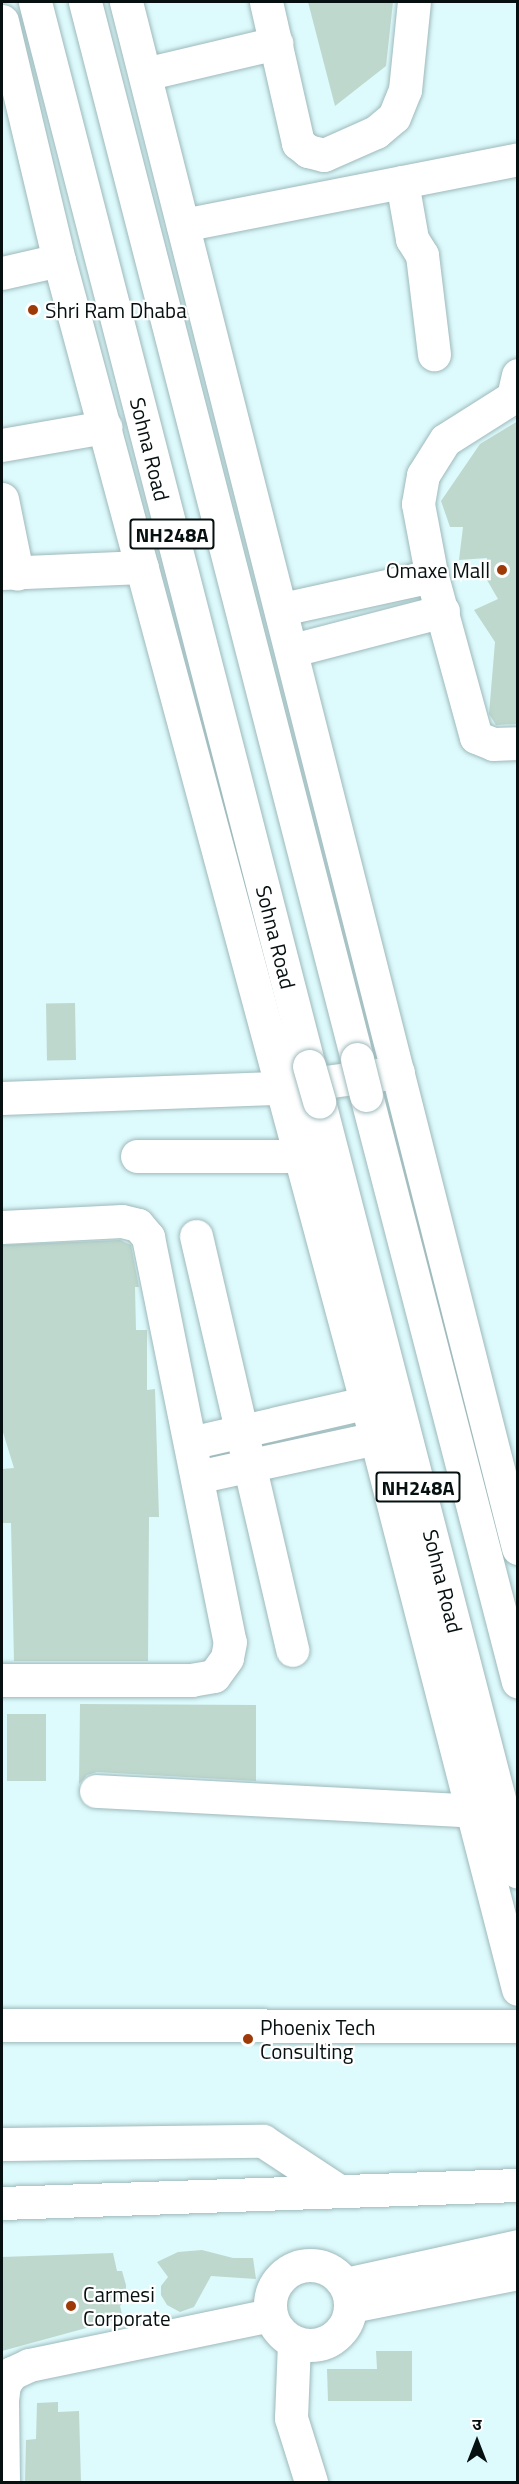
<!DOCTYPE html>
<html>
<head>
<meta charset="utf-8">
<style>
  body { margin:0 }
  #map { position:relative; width:519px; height:2484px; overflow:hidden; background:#ddfafc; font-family:"Titillium Web","Noto Sans Devanagari",sans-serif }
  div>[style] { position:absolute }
  .building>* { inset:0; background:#bfd8ce; transform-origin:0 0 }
  .roads { filter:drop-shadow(0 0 2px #9eb9bb) drop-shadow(0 0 2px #9eb9bb) }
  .minor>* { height:33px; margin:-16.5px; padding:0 16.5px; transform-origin:16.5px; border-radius:16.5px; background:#fff }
  .minor>.ring { margin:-16.5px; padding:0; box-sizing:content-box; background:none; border:33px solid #fff; border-radius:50% }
  .major>* { height:33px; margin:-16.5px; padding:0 16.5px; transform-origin:16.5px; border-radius:16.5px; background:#fff }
  .highway>* { height:33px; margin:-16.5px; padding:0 16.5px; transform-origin:16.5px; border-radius:16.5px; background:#fff }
  .bridges { filter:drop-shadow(0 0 2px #9eb9bb) drop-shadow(0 0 2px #9eb9bb) }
  .highway-bridge>* { height:33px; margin:-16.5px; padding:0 16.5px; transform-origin:16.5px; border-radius:16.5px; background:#fff }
  .dots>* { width:16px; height:16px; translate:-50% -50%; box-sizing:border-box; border:3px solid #fff; border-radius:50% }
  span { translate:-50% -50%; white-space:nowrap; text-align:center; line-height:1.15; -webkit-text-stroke:4.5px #fff; paint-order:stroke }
  .shield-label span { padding:2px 4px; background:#fff; border:2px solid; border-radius:4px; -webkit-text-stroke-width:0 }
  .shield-label { font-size:20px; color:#071011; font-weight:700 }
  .poi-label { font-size:21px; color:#071011 }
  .left { translate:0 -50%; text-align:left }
  .right { translate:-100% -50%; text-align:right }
  .street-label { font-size:21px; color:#071011 }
  .frame { position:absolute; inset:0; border:3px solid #071011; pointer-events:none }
  .north { position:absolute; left:447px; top:2412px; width:60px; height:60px; -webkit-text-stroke:4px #fff; paint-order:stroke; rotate:0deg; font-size:16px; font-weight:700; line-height:24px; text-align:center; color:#071011 }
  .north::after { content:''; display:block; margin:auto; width:21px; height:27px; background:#071011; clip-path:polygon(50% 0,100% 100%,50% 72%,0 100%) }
</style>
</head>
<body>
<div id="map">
  <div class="building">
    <i style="clip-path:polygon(308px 2px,393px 2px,386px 66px,335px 106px)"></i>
    <i style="clip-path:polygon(518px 421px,518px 724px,496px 725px,489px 714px,495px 642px,474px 610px,498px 599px,487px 580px,487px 558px,459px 560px,463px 527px,450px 527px,441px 501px,480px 444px)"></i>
    <i style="left:75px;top:1003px;width:57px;height:29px;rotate:89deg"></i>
    <i style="clip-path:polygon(120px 1240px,131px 1245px,139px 1287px,135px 1287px,136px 1330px,147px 1330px,147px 1390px,155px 1389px,159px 1517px,149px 1517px,148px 1661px,14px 1661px,11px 1523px,2px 1523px,2px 1469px,14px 1468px,2px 1429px,2px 1245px)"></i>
    <i style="clip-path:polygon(80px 1704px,256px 1705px,256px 1781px,97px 1772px,87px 1775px,79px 1784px)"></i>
    <i style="left:7px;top:1714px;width:39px;height:67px"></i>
    <i style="clip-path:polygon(202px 2250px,233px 2258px,253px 2258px,256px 2279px,211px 2276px,194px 2307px,180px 2312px,167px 2305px,161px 2295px,161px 2286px,168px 2277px,157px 2262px,178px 2252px)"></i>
    <i style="clip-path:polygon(113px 2253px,117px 2271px,122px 2271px,126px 2285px,126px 2299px,120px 2306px,123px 2318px,2px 2351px,2px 2257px)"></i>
    <i style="clip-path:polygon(376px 2351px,412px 2351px,412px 2401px,328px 2401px,327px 2369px,377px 2369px)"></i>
    <i style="clip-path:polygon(58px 2402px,58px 2412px,79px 2411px,81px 2482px,25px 2482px,26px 2440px,36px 2439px,37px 2403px)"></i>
  </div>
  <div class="roads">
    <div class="minor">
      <i style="left:266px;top:2px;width:145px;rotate:77.2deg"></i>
      <i style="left:298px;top:143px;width:13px;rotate:39deg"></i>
      <i style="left:308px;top:151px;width:16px;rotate:14deg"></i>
      <i style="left:324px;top:155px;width:57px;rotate:-23.9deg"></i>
      <i style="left:376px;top:132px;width:23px;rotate:-40deg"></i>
      <i style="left:394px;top:117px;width:29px;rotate:-68deg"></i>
      <i style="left:405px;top:90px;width:88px;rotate:-84.2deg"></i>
      <i style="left:145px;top:74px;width:135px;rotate:-13.3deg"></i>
      <i style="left:402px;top:182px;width:58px;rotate:80deg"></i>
      <i style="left:412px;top:239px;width:19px;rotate:58deg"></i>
      <i style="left:422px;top:255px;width:100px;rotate:83.1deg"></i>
      <i style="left:183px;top:225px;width:341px;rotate:-11.1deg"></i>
      <i style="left:2px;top:273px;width:58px;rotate:-12.8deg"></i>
      <i style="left:518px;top:375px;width:23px;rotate:103deg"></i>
      <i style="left:513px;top:397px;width:80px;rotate:147.7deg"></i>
      <i style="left:445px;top:440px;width:41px;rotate:122.2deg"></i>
      <i style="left:423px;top:475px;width:29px;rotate:100deg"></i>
      <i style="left:418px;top:504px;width:70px;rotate:79.3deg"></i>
      <i style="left:431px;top:573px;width:170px;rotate:74.7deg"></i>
      <i style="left:476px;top:737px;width:18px;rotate:22deg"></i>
      <i style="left:493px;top:744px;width:25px;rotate:-2deg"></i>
      <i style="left:2px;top:445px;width:105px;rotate:-9.9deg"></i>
      <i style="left:2px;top:499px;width:76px;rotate:78.5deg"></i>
      <i style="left:2px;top:573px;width:140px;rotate:-2.5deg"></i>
      <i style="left:282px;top:609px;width:140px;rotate:-12.4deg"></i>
      <i style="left:419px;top:579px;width:13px;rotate:-27deg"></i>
      <i style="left:293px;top:650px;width:155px;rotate:-14.6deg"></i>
      <i style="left:2px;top:1098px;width:279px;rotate:-2.1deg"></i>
      <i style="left:281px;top:1088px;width:118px;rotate:-7.8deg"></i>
      <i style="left:137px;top:1156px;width:162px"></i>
      <i style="left:2px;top:1227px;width:120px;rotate:-2.9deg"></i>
      <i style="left:122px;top:1221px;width:16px;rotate:14deg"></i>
      <i style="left:138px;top:1225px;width:16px;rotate:50deg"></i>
      <i style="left:148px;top:1237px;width:413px;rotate:78.6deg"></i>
      <i style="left:230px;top:1642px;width:16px;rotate:101deg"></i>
      <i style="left:227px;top:1658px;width:22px;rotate:126deg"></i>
      <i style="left:214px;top:1676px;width:22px;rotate:170deg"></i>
      <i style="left:192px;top:1680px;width:190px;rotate:180deg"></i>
      <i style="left:196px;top:1236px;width:425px;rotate:76.9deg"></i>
      <i style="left:190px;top:1443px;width:179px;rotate:-12.9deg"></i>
      <i style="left:197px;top:1477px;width:183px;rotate:-12.3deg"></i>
      <i style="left:96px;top:1791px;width:377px;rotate:3deg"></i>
      <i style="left:2px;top:2025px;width:516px;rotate:0.11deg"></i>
      <i style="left:2px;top:2144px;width:261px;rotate:-0.7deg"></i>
      <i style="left:263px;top:2141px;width:91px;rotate:33.3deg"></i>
      <i style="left:2px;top:2203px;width:516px;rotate:-2deg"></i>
      <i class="ring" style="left:270px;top:2265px;width:47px;height:47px"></i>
      <i style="left:345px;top:2284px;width:177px;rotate:-12.4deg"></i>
      <i style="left:351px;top:2306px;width:170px;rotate:-11.2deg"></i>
      <i style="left:294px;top:2343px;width:75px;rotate:92.3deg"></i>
      <i style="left:291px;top:2418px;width:67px;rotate:72.6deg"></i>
      <i style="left:3px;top:2482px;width:82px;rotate:-90.7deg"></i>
      <i style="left:2px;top:2400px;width:16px;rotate:-83deg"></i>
      <i style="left:4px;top:2384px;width:14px;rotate:-54deg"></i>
      <i style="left:12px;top:2373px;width:19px;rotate:-25deg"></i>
      <i style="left:29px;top:2365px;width:246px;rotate:-11.7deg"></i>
    </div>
    <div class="major">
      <i style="left:126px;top:2px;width:1595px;rotate:75.77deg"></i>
      <i style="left:2px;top:21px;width:246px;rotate:76.6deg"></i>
      <i style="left:59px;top:260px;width:1220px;rotate:74.94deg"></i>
      <i style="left:376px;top:1438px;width:569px;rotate:75.55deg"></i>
    </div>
    <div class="highway">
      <i style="left:35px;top:2px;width:1099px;rotate:75.56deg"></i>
      <i style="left:85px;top:2px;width:1091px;rotate:75.57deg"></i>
      <i style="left:366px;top:1095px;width:606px;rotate:75.48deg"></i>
      <i style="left:319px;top:1102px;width:795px;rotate:75.51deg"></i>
    </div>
  </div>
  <div class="bridges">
    <div class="highway-bridge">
      <i style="left:357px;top:1059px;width:37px;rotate:76deg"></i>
      <i style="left:309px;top:1066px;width:37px;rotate:74deg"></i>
    </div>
  </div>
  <div class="dots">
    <i style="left:33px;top:310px;background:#9e3a08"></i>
    <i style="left:502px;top:570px;background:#9e3a08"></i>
    <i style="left:248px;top:2039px;background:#9e3a08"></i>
    <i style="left:71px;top:2306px;background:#9e3a08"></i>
  </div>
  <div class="shield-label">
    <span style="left:172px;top:534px">NH248A</span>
    <span style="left:418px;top:1487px">NH248A</span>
  </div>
  <div class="poi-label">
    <span class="left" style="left:45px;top:310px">Shri Ram Dhaba</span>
    <span class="right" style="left:490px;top:570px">Omaxe Mall</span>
    <span class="left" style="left:260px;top:2039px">Phoenix Tech<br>Consulting</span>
    <span class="left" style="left:83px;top:2306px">Carmesi<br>Corporate</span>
  </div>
  <div class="street-label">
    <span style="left:150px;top:449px;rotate:76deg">Sohna Road</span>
    <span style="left:276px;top:937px;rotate:76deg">Sohna Road</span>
    <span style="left:443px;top:1581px;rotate:76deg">Sohna Road</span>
  </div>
  <div class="frame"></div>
  <div class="north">उ</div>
</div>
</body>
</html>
